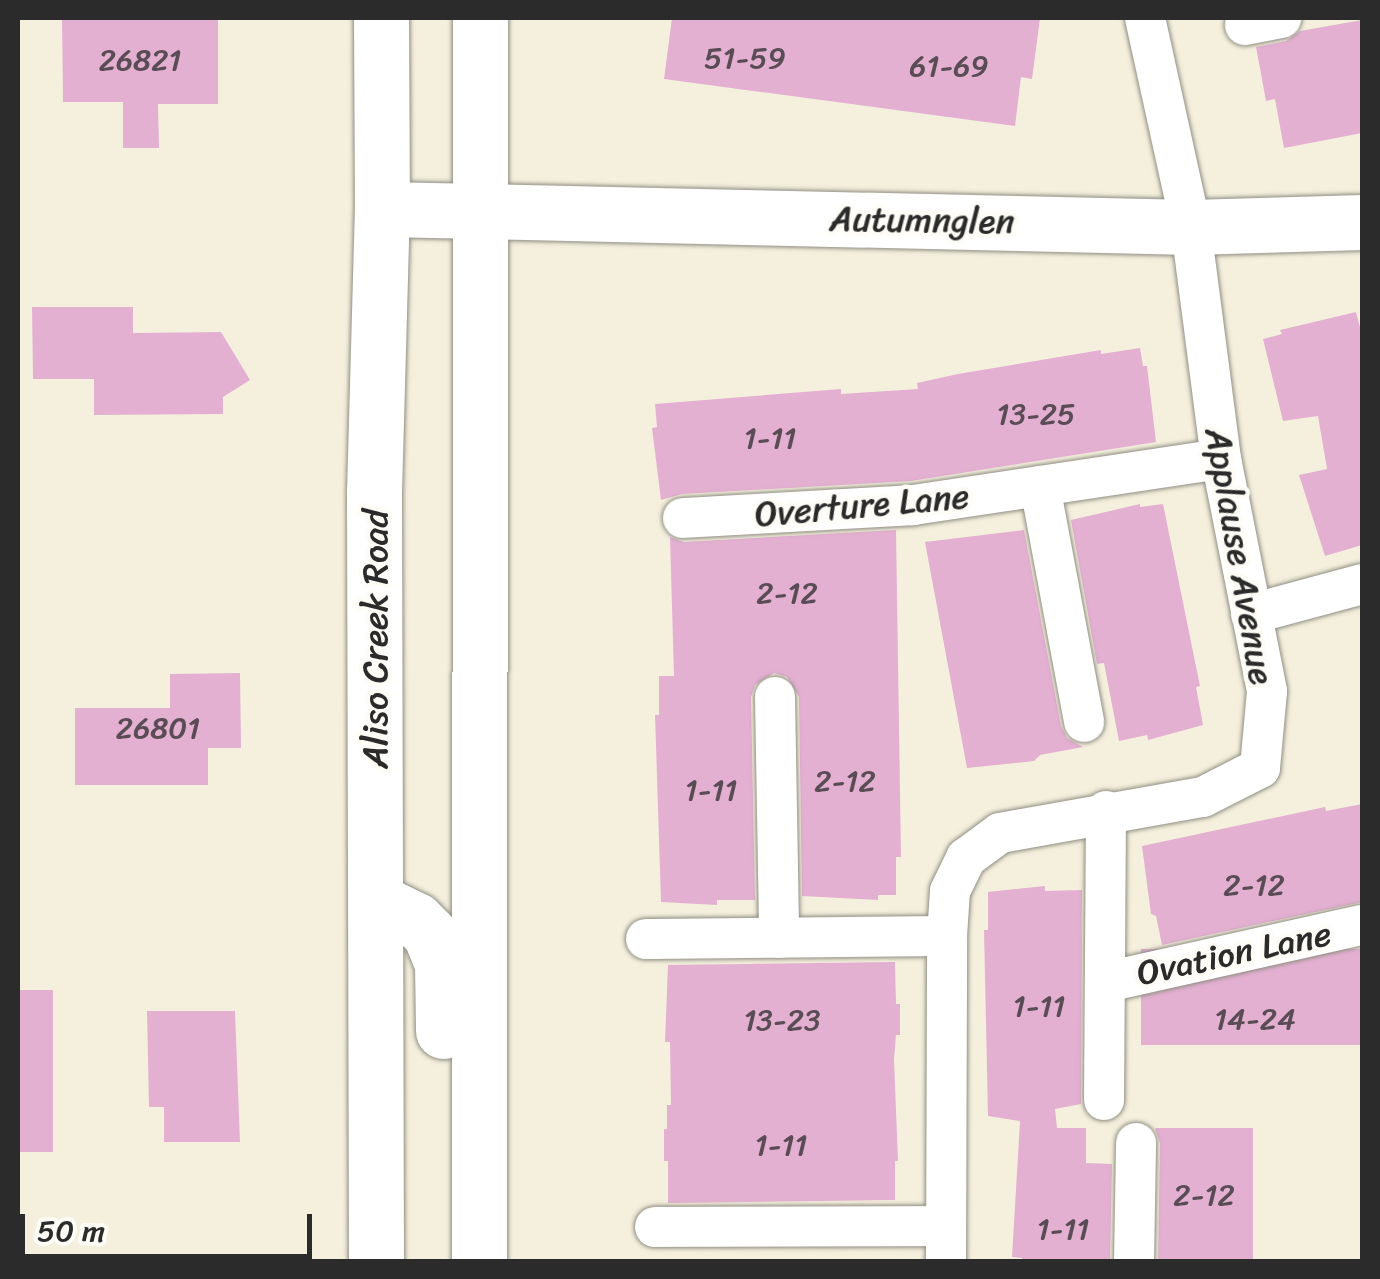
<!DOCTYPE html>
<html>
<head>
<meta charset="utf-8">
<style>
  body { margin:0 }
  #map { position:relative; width:1380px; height:1279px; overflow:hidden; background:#f5f0dd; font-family:Sriracha,sans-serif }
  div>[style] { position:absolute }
  .building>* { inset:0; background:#e4b0d2; transform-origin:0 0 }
  .roads { filter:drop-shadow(0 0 2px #908e84) drop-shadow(0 0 2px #908e84) }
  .street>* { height:40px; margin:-20px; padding:0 20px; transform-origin:20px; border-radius:20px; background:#fff }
  .secondary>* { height:55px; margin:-27.5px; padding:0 27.5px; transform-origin:27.5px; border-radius:27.5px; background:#fff }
  .primary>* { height:55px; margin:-27.5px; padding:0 27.5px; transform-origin:27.5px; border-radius:27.5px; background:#fff }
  span { translate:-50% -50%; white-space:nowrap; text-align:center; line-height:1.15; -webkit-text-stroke:9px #fdfcf7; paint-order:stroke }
  .number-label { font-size:30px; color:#594c55 }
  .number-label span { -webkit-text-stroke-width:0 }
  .street-label { font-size:35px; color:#2b2b2b }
  .frame { position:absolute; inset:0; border:20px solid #2b2b2b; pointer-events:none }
  .scale { position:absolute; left:20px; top:1214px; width:292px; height:45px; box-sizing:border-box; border:5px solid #2b2b2b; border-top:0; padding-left:12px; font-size:30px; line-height:35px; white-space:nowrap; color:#2b2b2b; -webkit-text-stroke:8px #fdfcf7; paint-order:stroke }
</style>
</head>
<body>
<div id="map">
  <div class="building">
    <i style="clip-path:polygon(62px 18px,218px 18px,218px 104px,158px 104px,159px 148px,123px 148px,123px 102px,63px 102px)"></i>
    <i style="clip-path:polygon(672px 18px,1040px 18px,1032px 79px,1021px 77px,1015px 126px,664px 79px)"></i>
    <i style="clip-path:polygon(1362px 20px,1362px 133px,1284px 148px,1275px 99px,1266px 101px,1256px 47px,1286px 41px,1300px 31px)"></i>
    <i style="clip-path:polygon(32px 307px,133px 307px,133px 333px,221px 332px,250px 380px,223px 397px,223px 414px,94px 415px,94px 379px,33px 379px)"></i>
    <i style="clip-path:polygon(1356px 312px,1362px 335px,1362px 545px,1325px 556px,1299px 475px,1327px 469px,1318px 416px,1283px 421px,1263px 339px,1282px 334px,1280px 330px)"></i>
    <i style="clip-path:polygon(1140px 348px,1143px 366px,1147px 366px,1156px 442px,911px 481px,682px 494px,661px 500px,652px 428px,657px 427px,655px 404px,841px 389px,841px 394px,918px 389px,917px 383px,958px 374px,1101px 350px,1101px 354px)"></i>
    <i style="clip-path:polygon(1140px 504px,1140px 507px,1163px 504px,1200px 686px,1196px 687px,1203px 725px,1148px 740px,1147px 735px,1119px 741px,1104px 663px,1097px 664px,1071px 520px)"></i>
    <i style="clip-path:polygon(896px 530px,901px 857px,896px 857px,896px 895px,878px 895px,878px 900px,802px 896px,799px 697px,787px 677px,774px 673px,755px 685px,751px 697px,755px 900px,717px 900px,717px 905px,661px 902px,655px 715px,659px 715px,659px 676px,674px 676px,670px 537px,684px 542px)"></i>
    <i style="clip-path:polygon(1024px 530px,1061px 726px,1067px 738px,1083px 747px,1040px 755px,1034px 761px,967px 768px,925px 542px)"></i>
    <i style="clip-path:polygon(240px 673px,241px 748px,208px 748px,208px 785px,75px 785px,75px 708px,170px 708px,170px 674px)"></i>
    <i style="clip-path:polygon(1362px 804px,1362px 902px,1162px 945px,1156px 916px,1151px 914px,1142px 846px,1325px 807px,1326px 811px)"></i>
    <i style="clip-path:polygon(1045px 886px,1045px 891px,1082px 890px,1081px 1104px,1055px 1109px,1057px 1128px,1086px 1128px,1086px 1163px,1112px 1164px,1110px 1262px,1021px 1262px,1022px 1258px,1012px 1257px,1020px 1121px,988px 1116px,984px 930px,988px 930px,988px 892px)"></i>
    <i style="left:1362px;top:949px;width:96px;height:221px;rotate:90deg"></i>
    <i style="clip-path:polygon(895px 962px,896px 1004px,900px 1004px,900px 1035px,896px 1035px,894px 1059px,898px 1161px,895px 1161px,895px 1200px,668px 1203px,668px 1161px,664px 1161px,664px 1129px,667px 1129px,667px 1105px,671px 1105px,670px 1042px,665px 1042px,668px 965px)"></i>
    <i style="left:18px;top:990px;width:35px;height:162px"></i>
    <i style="clip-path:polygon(147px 1011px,235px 1011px,240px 1142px,164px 1142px,164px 1107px,149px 1107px)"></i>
    <i style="clip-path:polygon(1155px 1128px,1253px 1128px,1253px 1262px,1158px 1262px,1160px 1143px)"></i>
  </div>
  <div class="roads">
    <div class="street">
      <i style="left:1245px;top:25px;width:37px;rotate:-11deg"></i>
      <i style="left:1040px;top:486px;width:240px;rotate:79.4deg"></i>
      <i style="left:683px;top:518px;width:230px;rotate:-3.2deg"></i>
      <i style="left:913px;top:505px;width:311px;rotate:-8.5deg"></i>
      <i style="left:1251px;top:614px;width:115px;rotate:-15.1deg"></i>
      <i style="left:775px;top:697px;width:241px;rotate:89deg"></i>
      <i style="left:646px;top:939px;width:301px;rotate:-0.6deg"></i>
      <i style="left:1106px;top:982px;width:262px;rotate:-12.6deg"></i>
      <i style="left:1104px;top:1100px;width:289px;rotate:-89.6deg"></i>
      <i style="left:655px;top:1227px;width:291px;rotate:-0.2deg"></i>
      <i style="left:946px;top:1262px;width:326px;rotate:-89.8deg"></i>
      <i style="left:947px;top:936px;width:45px;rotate:-86.2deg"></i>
      <i style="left:950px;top:891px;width:37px;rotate:-64deg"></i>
      <i style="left:966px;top:858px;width:42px;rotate:-36.3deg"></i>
      <i style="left:1000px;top:833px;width:206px;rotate:-10.1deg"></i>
      <i style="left:1203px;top:797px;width:64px;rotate:-27deg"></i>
      <i style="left:1260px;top:768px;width:77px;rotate:-84.8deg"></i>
      <i style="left:1267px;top:691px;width:237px;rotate:-101.2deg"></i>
      <i style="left:1221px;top:459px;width:234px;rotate:-97.4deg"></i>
      <i style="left:1191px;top:227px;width:214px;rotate:-102.4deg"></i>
      <i style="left:1134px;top:1262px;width:119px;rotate:-89deg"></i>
    </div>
    <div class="secondary">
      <i style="left:481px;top:211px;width:710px;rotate:1.29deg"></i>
      <i style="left:1191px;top:227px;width:171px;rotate:-1.7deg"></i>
    </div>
    <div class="primary">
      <i style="left:382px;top:209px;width:99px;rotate:1.2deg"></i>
      <i style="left:377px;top:901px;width:43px;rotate:26deg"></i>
      <i style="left:416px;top:920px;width:20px;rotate:45deg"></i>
      <i style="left:430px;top:934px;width:32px;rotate:68deg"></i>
      <i style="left:442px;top:964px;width:67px;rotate:89.1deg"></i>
      <i style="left:376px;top:1262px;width:770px;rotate:-90.15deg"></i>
      <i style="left:374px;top:492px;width:283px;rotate:-88.4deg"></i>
      <i style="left:382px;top:209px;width:191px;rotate:-90.3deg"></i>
      <i style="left:479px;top:1262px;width:1244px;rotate:-89.95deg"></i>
    </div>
  </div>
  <div class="number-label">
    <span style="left:745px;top:58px">51-59</span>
    <span style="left:140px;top:60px">26821</span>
    <span style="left:949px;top:66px">61-69</span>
    <span style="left:1036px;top:414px">13-25</span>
    <span style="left:770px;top:438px">1-11</span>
    <span style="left:787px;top:593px">2-12</span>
    <span style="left:158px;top:728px">26801</span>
    <span style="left:845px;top:781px">2-12</span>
    <span style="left:711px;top:790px">1-11</span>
    <span style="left:1254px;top:885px">2-12</span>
    <span style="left:1039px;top:1006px">1-11</span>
    <span style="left:1255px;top:1019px">14-24</span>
    <span style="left:782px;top:1020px">13-23</span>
    <span style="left:781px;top:1145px">1-11</span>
    <span style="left:1204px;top:1195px">2-12</span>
    <span style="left:1063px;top:1229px">1-11</span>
  </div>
  <div class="street-label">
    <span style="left:922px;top:220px;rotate:1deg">Autumnglen</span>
    <span style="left:862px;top:505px;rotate:-5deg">Overture Lane</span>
    <span style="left:1240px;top:556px;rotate:80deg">Applause Avenue</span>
    <span style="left:375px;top:639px;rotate:-90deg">Aliso Creek Road</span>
    <span style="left:1234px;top:953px;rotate:-12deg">Ovation Lane</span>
  </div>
  <div class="frame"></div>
  <div class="scale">50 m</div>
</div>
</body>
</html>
